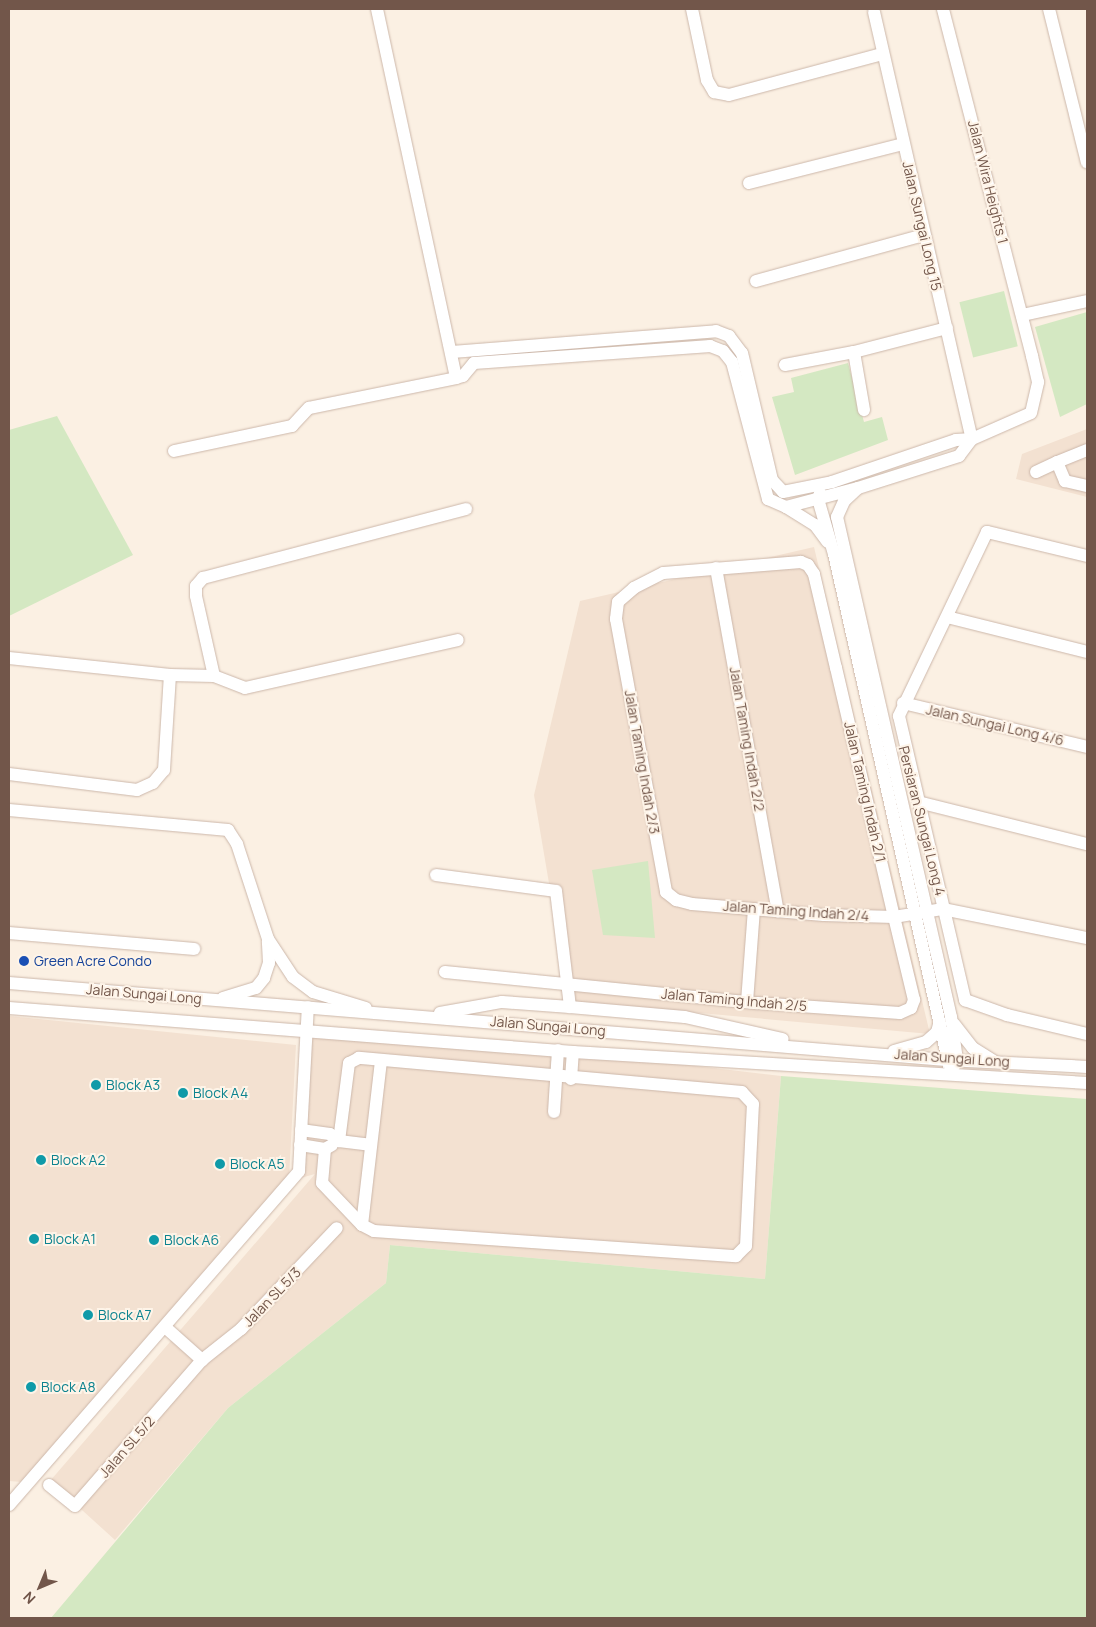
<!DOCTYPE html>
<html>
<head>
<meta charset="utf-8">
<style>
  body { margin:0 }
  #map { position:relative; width:1096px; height:1627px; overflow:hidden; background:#fbf0e3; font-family:Manrope,sans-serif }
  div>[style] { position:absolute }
  .residential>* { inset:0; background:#f3e1d1 }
  .green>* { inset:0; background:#d4e8c2; transform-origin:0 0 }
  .roads { filter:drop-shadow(0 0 1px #ccb7aa) drop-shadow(0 0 1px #ccb7aa) }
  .minor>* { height:12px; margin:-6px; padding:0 6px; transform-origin:6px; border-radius:6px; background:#fff }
  .dots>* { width:14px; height:14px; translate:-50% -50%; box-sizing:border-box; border:2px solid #fef4e8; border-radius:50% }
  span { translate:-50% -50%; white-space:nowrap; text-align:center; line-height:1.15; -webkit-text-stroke:4px #fef4e8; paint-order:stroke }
  .street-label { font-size:14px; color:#72564a }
  .transit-label { font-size:14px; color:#164399 }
  .left { translate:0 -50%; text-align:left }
  .culture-label { font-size:14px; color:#0d838f }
  .frame { position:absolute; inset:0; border:10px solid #72564a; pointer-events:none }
  .north { position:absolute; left:15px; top:1562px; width:50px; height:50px; -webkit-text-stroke:4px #fef4e8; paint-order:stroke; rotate:225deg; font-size:14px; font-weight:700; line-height:20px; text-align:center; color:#72564a }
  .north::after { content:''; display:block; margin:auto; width:18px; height:22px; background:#72564a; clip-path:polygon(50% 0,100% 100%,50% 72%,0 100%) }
</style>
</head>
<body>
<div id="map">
  <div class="residential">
    <i style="clip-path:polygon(1087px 429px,1087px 497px,1016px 479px,1022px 454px)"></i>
    <i style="clip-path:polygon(814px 547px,930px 1034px,569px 1001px,534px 795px,580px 601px)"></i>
    <i style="clip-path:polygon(9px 1016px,296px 1045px,289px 1179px,22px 1482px,9px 1481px)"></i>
    <i style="clip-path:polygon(307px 1031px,559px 1050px,781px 1076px,765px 1279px,390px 1245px,386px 1283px,228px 1408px,115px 1540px,50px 1481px,315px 1174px,297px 1179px)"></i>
  </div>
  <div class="green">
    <i style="left:1004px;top:291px;width:57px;height:46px;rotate:76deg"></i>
    <i style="clip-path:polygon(1087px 312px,1087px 404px,1060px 417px,1035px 327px)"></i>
    <i style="clip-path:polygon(848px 363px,864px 422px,882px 417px,888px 440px,795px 475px,772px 397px,794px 392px,791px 378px)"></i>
    <i style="clip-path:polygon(57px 416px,133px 555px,9px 616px,9px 430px)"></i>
    <i style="clip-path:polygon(648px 861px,655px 938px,603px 935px,592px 870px)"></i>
    <i style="clip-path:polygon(781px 1076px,1087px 1099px,1087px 1618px,51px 1618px,228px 1408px,386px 1283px,390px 1245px,765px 1279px)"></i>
  </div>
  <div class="roads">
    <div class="minor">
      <i style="left:377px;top:9px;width:377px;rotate:77.9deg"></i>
      <i style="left:692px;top:9px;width:73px;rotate:78.1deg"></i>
      <i style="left:707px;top:80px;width:14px;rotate:60deg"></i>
      <i style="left:714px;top:92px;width:15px;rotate:11deg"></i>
      <i style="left:729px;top:95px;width:158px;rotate:-15deg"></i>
      <i style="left:1049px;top:9px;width:158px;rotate:76.1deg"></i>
      <i style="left:874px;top:12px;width:438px;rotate:77.1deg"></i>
      <i style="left:749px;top:183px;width:159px;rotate:-14.2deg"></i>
      <i style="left:756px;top:281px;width:174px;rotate:-15.3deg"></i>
      <i style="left:1022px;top:315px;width:66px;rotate:-12.2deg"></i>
      <i style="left:452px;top:352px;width:265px;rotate:-4.5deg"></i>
      <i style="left:716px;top:331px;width:14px;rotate:21deg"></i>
      <i style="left:729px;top:336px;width:21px;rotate:53deg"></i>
      <i style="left:742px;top:353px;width:130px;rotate:76.7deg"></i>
      <i style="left:772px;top:480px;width:16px;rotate:47deg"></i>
      <i style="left:783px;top:492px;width:50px;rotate:-11.5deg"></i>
      <i style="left:832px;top:482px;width:131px;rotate:-18.7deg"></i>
      <i style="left:956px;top:440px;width:16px;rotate:-4deg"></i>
      <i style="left:972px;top:439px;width:64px;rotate:-23.8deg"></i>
      <i style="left:1031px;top:413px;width:32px;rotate:-77deg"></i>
      <i style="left:1038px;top:382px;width:27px;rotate:-103deg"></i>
      <i style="left:1032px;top:356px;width:358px;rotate:-104.4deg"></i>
      <i style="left:854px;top:352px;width:59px;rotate:80.2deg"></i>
      <i style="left:785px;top:365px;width:70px;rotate:-10.7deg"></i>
      <i style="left:854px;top:352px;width:96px;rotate:-14.5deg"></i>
      <i style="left:1087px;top:450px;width:32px;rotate:158deg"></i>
      <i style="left:1057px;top:462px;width:21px;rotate:67deg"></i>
      <i style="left:1065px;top:481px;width:23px;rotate:13deg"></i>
      <i style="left:174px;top:451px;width:121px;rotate:-12deg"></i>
      <i style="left:292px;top:426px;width:25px;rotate:-47deg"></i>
      <i style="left:309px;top:408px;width:150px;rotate:-11.5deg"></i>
      <i style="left:456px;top:378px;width:7px;rotate:-16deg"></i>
      <i style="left:463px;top:376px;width:17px;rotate:-50deg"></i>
      <i style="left:474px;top:363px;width:237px;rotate:-4.1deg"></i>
      <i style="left:710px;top:346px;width:14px;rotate:21deg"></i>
      <i style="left:723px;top:351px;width:14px;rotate:51deg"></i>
      <i style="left:732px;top:362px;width:142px;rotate:75.3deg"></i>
      <i style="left:768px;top:499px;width:20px;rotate:24deg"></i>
      <i style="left:786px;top:507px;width:74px;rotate:-14.8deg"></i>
      <i style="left:1036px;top:472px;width:23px;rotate:-25deg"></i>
      <i style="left:820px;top:493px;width:6px;rotate:108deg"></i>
      <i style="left:818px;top:499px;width:57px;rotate:73.8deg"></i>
      <i style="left:834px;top:554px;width:524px;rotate:77.32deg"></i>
      <i style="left:786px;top:507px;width:34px;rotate:32deg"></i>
      <i style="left:815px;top:525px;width:21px;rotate:53deg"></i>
      <i style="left:1087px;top:556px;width:103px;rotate:-166.5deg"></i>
      <i style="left:987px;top:532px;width:204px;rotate:115.6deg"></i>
      <i style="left:899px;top:716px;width:292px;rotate:76.9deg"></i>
      <i style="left:965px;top:1000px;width:45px;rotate:19.7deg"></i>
      <i style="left:1007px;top:1015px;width:82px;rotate:13.4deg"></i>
      <i style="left:716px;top:568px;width:349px;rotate:79.8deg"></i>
      <i style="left:947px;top:617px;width:144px;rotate:14deg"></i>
      <i style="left:9px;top:658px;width:162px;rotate:6deg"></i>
      <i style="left:170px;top:675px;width:44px;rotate:1.3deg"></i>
      <i style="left:214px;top:676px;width:33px;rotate:21deg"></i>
      <i style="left:245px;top:688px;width:218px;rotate:-12.7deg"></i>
      <i style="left:214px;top:676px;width:82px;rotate:-102.7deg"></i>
      <i style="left:196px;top:596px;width:10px;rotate:-90deg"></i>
      <i style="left:196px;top:586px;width:11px;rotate:-49deg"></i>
      <i style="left:203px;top:578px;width:272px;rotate:-14.7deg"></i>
      <i style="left:903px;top:703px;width:189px;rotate:13.4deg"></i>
      <i style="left:9px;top:774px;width:129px;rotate:7.1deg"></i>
      <i style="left:137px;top:790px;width:17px;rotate:-24deg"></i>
      <i style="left:153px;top:783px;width:17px;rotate:-50deg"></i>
      <i style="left:164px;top:770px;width:95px;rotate:-86.4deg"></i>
      <i style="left:918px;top:802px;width:174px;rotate:14deg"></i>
      <i style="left:9px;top:810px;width:220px;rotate:5.2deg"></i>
      <i style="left:228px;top:830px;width:17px;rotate:57deg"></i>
      <i style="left:237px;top:844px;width:100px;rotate:71.9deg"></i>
      <i style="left:268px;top:939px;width:45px;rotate:56.7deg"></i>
      <i style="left:293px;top:977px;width:25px;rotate:37deg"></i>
      <i style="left:313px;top:992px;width:55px;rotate:16.8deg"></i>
      <i style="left:436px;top:875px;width:121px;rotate:7.6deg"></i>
      <i style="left:556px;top:891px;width:117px;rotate:83.1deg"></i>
      <i style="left:9px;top:933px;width:186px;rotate:4.9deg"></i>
      <i style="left:445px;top:972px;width:314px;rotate:5.7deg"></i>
      <i style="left:757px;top:1003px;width:143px;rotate:4deg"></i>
      <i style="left:900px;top:1013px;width:12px;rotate:-24deg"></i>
      <i style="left:911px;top:1008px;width:9px;rotate:-69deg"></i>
      <i style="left:914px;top:1000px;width:85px;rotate:-103.5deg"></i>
      <i style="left:894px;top:917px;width:256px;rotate:-103.1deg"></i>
      <i style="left:836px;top:668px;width:97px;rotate:-103.2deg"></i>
      <i style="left:814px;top:574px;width:11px;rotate:-124deg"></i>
      <i style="left:808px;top:565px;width:8px;rotate:-157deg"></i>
      <i style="left:801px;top:562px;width:138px;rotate:175.4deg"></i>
      <i style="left:663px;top:573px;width:33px;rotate:153deg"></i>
      <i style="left:634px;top:588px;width:21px;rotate:139deg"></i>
      <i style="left:618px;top:602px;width:17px;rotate:97deg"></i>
      <i style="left:616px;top:619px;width:278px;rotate:79.6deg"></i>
      <i style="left:666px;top:892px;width:13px;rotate:39deg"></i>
      <i style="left:676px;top:900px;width:16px;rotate:14deg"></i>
      <i style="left:692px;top:904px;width:132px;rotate:4.8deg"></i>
      <i style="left:824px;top:915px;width:70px;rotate:1.6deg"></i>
      <i style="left:894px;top:917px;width:50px;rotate:-9.3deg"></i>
      <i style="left:943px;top:909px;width:147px;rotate:11.4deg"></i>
      <i style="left:9px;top:983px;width:940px;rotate:4.7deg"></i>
      <i style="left:946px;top:1060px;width:141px;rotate:2.8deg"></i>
      <i style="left:223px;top:998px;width:34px;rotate:-17deg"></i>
      <i style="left:256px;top:988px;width:13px;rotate:-51deg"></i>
      <i style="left:264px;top:978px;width:16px;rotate:-72deg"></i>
      <i style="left:269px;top:963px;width:22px;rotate:-93deg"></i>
      <i style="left:747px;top:1002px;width:93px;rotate:-85.7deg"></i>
      <i style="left:9px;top:1008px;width:566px;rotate:4.46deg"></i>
      <i style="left:573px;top:1052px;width:515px;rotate:3.45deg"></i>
      <i style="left:440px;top:1013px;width:63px;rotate:-10.1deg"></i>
      <i style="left:502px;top:1002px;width:68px;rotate:4.2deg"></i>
      <i style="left:570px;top:1007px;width:115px;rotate:5deg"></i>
      <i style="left:685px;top:1017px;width:100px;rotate:12.7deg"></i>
      <i style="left:954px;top:1024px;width:31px;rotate:52deg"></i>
      <i style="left:973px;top:1048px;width:25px;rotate:32deg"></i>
      <i style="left:894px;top:1051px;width:33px;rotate:-16deg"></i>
      <i style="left:926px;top:1042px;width:15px;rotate:-42deg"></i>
      <i style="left:937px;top:1032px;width:11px;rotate:-75deg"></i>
      <i style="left:954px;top:1066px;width:7px;rotate:-63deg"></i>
      <i style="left:957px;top:1060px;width:43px;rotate:-97.9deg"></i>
      <i style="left:951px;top:1017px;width:513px;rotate:-102.84deg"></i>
      <i style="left:837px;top:517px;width:17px;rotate:-66deg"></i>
      <i style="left:844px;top:501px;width:19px;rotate:-43deg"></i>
      <i style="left:858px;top:488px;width:106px;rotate:-17.6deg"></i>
      <i style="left:959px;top:456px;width:21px;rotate:-53deg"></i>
      <i style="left:571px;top:1079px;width:27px;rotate:-86deg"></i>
      <i style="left:554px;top:1112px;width:62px;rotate:-86.3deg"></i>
      <i style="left:301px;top:1130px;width:29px;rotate:8deg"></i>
      <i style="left:330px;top:1134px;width:11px;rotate:38deg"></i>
      <i style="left:339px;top:1141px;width:31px;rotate:7deg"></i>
      <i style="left:300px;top:1145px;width:25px;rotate:9deg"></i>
      <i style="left:325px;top:1149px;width:8px;rotate:-30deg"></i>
      <i style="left:325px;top:1149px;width:34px;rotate:95deg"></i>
      <i style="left:322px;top:1183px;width:58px;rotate:46.4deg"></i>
      <i style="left:362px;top:1225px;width:13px;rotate:27deg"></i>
      <i style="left:374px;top:1231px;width:363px;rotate:4deg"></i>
      <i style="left:736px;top:1256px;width:14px;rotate:-45deg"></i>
      <i style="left:746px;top:1246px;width:142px;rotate:-87.2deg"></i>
      <i style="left:753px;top:1104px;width:16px;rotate:-133deg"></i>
      <i style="left:742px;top:1092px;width:385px;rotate:-174.9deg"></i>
      <i style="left:359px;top:1058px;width:11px;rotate:153deg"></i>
      <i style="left:349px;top:1063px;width:79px;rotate:97.3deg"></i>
      <i style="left:362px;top:1225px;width:166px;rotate:-83.4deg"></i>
      <i style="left:165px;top:1327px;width:50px;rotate:41.7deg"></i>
      <i style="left:49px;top:1485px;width:33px;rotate:39deg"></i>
      <i style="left:75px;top:1506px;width:194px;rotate:-49deg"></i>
      <i style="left:202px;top:1360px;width:50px;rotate:-38.5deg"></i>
      <i style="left:241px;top:1329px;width:139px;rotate:-46.5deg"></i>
      <i style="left:9px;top:1505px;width:442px;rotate:-49deg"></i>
      <i style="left:299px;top:1171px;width:164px;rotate:-86.9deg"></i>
    </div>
  </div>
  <div class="dots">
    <i style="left:24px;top:961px;background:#1a4fb4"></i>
    <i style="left:96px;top:1085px;background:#0f9aa8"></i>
    <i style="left:183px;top:1093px;background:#0f9aa8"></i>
    <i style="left:41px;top:1160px;background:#0f9aa8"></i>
    <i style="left:220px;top:1164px;background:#0f9aa8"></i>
    <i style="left:34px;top:1239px;background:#0f9aa8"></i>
    <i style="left:154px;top:1240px;background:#0f9aa8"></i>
    <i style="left:88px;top:1315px;background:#0f9aa8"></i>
    <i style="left:31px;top:1387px;background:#0f9aa8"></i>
  </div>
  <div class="street-label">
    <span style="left:988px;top:182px;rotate:76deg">Jalan Wira Heights 1</span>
    <span style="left:922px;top:226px;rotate:77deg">Jalan Sungai Long 15</span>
    <span style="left:995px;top:725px;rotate:13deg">Jalan Sungai Long 4/6</span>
    <span style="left:747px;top:739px;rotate:80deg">Jalan Taming Indah 2/2</span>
    <span style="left:642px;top:762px;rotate:80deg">Jalan Taming Indah 2/3</span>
    <span style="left:865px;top:792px;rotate:77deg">Jalan Taming Indah 2/1</span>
    <span style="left:922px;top:821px;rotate:76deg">Persiaran Sungai Long 4</span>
    <span style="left:796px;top:911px;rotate:4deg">Jalan Taming Indah 2/4</span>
    <span style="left:144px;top:994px;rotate:5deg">Jalan Sungai Long</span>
    <span style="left:734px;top:1000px;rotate:5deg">Jalan Taming Indah 2/5</span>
    <span style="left:548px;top:1026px;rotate:5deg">Jalan Sungai Long</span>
    <span style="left:952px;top:1058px;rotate:4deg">Jalan Sungai Long</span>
    <span style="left:272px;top:1297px;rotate:-46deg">Jalan SL 5/3</span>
    <span style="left:127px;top:1447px;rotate:-49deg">Jalan SL 5/2</span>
  </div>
  <div class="transit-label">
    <span class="left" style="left:34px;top:961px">Green Acre Condo</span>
  </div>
  <div class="culture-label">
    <span class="left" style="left:106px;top:1085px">Block A3</span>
    <span class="left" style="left:193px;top:1093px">Block A4</span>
    <span class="left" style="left:51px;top:1160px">Block A2</span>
    <span class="left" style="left:230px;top:1164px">Block A5</span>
    <span class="left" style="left:44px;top:1239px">Block A1</span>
    <span class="left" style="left:164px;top:1240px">Block A6</span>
    <span class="left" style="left:98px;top:1315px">Block A7</span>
    <span class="left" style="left:41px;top:1387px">Block A8</span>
  </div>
  <div class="frame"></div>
  <div class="north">N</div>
</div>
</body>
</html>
